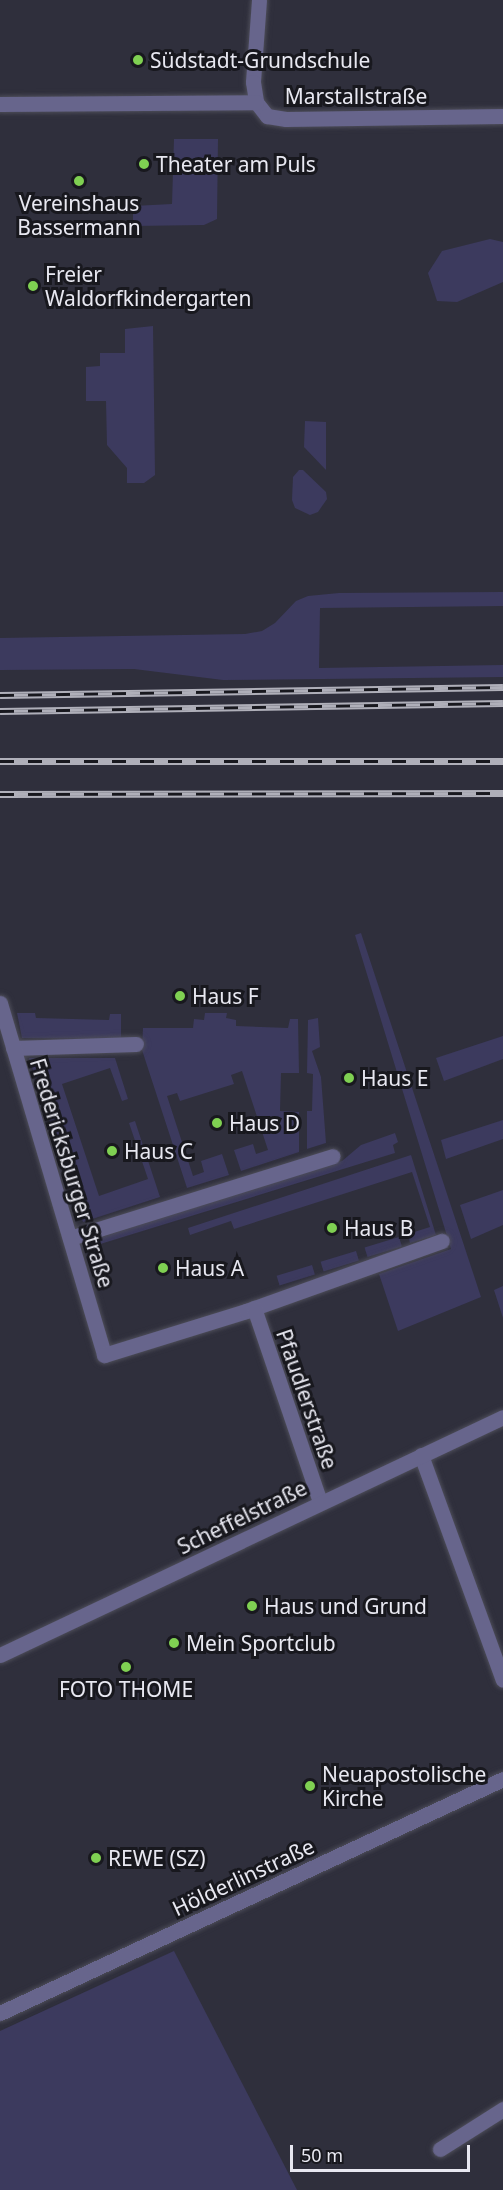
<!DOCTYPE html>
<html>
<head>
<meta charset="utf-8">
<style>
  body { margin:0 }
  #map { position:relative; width:503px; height:2190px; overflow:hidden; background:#2f2f3c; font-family:"Noto Sans",sans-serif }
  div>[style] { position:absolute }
  .green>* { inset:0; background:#3c3a5e; transform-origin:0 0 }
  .roads { filter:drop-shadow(0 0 2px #4d4d59) drop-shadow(0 0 2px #4d4d59) }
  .pedestrian>* { height:15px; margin:-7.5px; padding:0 7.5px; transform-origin:7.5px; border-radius:7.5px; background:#67658c }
  .minor>* { height:15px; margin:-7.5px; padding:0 7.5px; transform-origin:7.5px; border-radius:7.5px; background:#67658c }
  .rail>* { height:7px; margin-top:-3.5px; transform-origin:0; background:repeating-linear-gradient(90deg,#18181e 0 14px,#afafb9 0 28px); box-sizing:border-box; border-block:2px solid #afafb9 }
  .dots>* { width:16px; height:16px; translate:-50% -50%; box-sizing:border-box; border:3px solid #18181e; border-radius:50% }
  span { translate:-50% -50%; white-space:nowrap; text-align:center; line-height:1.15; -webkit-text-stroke:6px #18181e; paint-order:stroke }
  .poi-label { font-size:21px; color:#e8e8f1 }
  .left { translate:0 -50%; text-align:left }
  .street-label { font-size:21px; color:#e8e8f1 }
  .scale { position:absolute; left:290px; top:2145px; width:180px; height:27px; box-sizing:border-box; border:3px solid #e8e8f1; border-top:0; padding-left:8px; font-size:18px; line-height:21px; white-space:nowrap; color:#e8e8f1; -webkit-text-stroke:4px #18181e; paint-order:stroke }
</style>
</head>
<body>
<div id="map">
  <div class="green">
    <i style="clip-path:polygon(174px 139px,218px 139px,217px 219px,204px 225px,133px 226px,133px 206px,172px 204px)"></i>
    <i style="clip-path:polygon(490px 239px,503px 242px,503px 282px,457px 302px,437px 301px,428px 273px,442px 251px)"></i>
    <i style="clip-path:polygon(153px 326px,155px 475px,144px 483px,127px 483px,127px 468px,107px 445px,106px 401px,86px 401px,86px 367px,100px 366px,100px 353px,125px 353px,125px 329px)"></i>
    <i style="clip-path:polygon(305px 421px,326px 422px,326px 470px,304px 447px)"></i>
    <i style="clip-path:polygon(299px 470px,303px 470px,326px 492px,327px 499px,318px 512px,310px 515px,295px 508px,292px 500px,293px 477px)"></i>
    <i style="clip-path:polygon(503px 592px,503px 606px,320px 608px,319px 668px,503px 665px,503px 677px,223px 680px,134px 669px,0 670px,0 638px,245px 634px,262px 631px,275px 623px,296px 601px,308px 596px,339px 593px)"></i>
    <i style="clip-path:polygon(361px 933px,481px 1297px,398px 1331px,379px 1274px,451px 1249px,355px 935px)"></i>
    <i style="clip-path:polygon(17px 1013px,35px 1013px,36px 1018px,109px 1020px,110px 1014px,121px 1014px,121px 1039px,22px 1038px)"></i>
    <i style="clip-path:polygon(205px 1013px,227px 1013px,226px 1018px,236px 1020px,236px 1026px,288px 1028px,290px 1019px,298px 1019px,299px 1073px,281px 1073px,280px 1111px,299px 1112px,299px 1152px,241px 1171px,234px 1150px,253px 1144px,256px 1154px,268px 1150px,242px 1071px,231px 1075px,234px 1084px,180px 1101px,177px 1093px,167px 1096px,193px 1176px,204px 1172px,201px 1161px,222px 1154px,229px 1175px,187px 1188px,142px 1050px,143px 1028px,193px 1028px,194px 1019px,204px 1020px)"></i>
    <i style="clip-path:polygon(318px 1018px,320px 1047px,312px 1051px,321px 1077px,326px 1143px,307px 1149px,307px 1111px,312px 1111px,313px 1074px,307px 1073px,308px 1020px)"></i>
    <i style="clip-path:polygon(503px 1036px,503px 1059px,444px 1081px,436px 1058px)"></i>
    <i style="clip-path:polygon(29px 1058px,115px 1058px,128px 1099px,122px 1101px,110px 1068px,62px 1084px,99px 1196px,148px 1179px,129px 1123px,135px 1121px,160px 1197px,83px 1222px)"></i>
    <i style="clip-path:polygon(503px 1120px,503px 1139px,446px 1159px,441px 1140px)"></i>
    <i style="clip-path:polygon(395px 1133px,398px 1142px,393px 1145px,395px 1153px,97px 1245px,95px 1239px,342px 1161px,361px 1145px)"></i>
    <i style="clip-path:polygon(411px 1155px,436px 1235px,410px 1243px,408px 1234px,430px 1227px,412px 1172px,234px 1229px,231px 1221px,190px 1235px,188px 1228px)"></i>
    <i style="clip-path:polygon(503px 1190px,503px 1225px,471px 1239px,460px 1205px)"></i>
    <i style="left:399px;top:1237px;width:10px;height:36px;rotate:73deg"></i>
    <i style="left:356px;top:1251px;width:10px;height:37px;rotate:73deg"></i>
    <i style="left:312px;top:1265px;width:10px;height:37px;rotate:73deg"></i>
    <i style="clip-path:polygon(503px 1286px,503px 1318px,494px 1290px)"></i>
    <i style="clip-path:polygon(174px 1951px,297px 2190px,0 2190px,0 2031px)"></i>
  </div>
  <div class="roads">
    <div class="pedestrian">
      <i style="left:13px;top:1048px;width:123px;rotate:-1.9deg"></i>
      <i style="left:70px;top:1238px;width:275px;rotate:-17.3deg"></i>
    </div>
    <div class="minor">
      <i style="left:259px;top:0;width:82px;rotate:94.2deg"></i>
      <i style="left:253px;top:82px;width:20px;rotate:81deg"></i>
      <i style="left:256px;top:102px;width:18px;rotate:52deg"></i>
      <i style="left:267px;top:116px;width:19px;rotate:9deg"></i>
      <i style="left:286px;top:119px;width:217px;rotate:-0.8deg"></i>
      <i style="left:0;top:104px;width:256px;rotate:-0.4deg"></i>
      <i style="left:0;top:1003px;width:367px;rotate:73.5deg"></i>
      <i style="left:104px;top:1355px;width:149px;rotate:-17.2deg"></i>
      <i style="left:246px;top:1311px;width:208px;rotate:-19.7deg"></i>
      <i style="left:254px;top:1308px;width:205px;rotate:71.2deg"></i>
      <i style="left:421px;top:1455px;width:239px;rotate:70deg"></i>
      <i style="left:0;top:1655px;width:556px;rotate:-25.32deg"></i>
      <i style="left:0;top:2013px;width:555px;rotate:-24.95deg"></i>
      <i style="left:440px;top:2149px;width:75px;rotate:-32.4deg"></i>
    </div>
  </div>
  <div class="rail">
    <i style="left:0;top:695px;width:503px;rotate:-0.91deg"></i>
    <i style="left:0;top:711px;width:503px;rotate:-0.91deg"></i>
    <i style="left:0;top:761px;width:503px"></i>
    <i style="left:0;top:794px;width:503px;rotate:-0.11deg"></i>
  </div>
  <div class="dots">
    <i style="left:138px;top:60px;background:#7fd052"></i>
    <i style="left:144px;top:164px;background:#7fd052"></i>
    <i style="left:79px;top:181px;background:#7fd052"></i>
    <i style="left:33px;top:286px;background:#7fd052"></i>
    <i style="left:180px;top:996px;background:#7fd052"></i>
    <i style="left:349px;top:1078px;background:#7fd052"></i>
    <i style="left:217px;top:1123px;background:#7fd052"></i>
    <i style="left:112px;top:1151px;background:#7fd052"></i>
    <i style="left:332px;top:1228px;background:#7fd052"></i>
    <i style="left:163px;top:1268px;background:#7fd052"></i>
    <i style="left:252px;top:1606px;background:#7fd052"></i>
    <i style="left:174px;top:1643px;background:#7fd052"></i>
    <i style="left:126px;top:1667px;background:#7fd052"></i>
    <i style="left:310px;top:1786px;background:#7fd052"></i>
    <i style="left:96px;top:1858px;background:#7fd052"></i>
  </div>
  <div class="poi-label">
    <span class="left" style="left:150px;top:60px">Südstadt-Grundschule</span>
    <span class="left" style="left:156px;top:164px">Theater am Puls</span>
    <span style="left:79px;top:215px">Vereinshaus<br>Bassermann</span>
    <span class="left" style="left:45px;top:286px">Freier<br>Waldorfkindergarten</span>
    <span class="left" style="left:192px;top:996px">Haus F</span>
    <span class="left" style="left:361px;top:1078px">Haus E</span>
    <span class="left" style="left:229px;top:1123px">Haus D</span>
    <span class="left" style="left:124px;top:1151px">Haus C</span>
    <span class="left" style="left:344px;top:1228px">Haus B</span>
    <span class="left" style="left:175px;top:1268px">Haus A</span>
    <span class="left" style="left:264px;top:1606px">Haus und Grund</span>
    <span class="left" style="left:186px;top:1643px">Mein Sportclub</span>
    <span style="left:126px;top:1689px">FOTO THOME</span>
    <span class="left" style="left:322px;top:1786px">Neuapostolische<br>Kirche</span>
    <span class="left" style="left:108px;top:1858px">REWE (SZ)</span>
  </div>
  <div class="street-label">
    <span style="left:356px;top:96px">Marstallstraße</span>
    <span style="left:72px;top:1173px;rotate:73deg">Fredericksburger Straße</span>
    <span style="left:307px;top:1399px;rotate:71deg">Pfaudlerstraße</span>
    <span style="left:242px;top:1517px;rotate:-26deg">Scheffelstraße</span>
    <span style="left:243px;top:1877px;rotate:-25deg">Hölderlinstraße</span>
  </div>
  <div class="scale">50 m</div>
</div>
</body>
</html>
